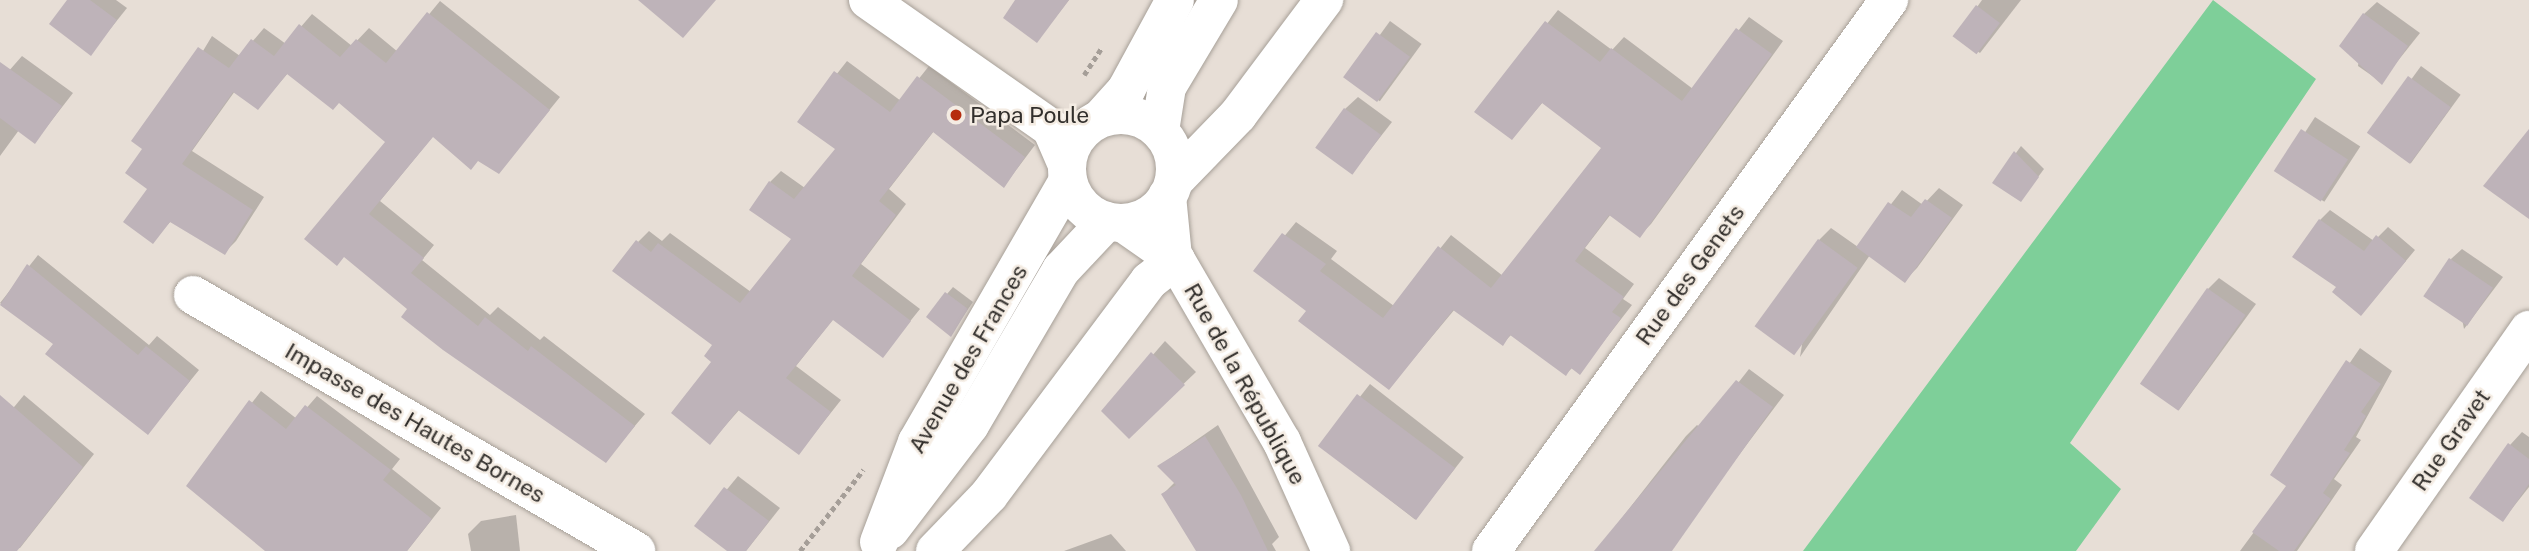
<!DOCTYPE html>
<html>
<head>
<meta charset="utf-8">
<style>
  body { margin:0 }
  #map { position:relative; width:2529px; height:551px; overflow:hidden; background:#e7ded6; font-family:"Public Sans",sans-serif }
  div>[style] { position:absolute }
  .green>* { inset:0; background:#7ecf99 }
  .shadow>* { inset:0; background:#0003; transform-origin:0 0 }
  .building>* { inset:0; background:#beb3b9; transform-origin:0 0 }
  .path>* { height:4.5px; margin-top:-2.25px; transform-origin:0; background:repeating-linear-gradient(90deg,#a59e98 0 5px,transparent 0 8.5px) }
  .roads { filter:drop-shadow(0 0 2px #a7a098) drop-shadow(0 0 2px #a7a098) }
  .minor>* { height:38px; margin:-19px; padding:0 19px; transform-origin:19px; border-radius:19px; background:#fff }
  .major>* { height:38px; margin:-19px; padding:0 19px; transform-origin:19px; border-radius:19px; background:#fff }
  .major>.ring { margin:-19px; padding:0; box-sizing:content-box; background:none; border:38px solid #fff; border-radius:50% }
  .dots>* { width:19px; height:19px; translate:-50% -50%; box-sizing:border-box; border:4px solid #f4ece3; border-radius:50% }
  span { translate:-50% -50%; white-space:nowrap; text-align:center; line-height:1.15; -webkit-text-stroke:5px #f4ece3; paint-order:stroke }
  .poi-label { font-size:23px; color:#322f2c }
  .left { translate:0 -50%; text-align:left }
  .street-label { font-size:23px; color:#322f2c }
</style>
</head>
<body>
<div id="map">
  <div class="green">
    <i style="clip-path:polygon(2213px 0,2316px 79px,2070px 443px,2121px 489px,2076px 551px,1803px 551px)"></i>
  </div>
  <div class="shadow">
    <i style="clip-path:polygon(69px 0,116px 0,127px 8px,91px 53px)"></i>
    <i style="clip-path:polygon(1018px 0,1069px 0,1037px 41px)"></i>
    <i style="clip-path:polygon(1982px 0,2021px 0,1980px 53px,1956px 37px)"></i>
    <i style="clip-path:polygon(440px 1px,560px 97px,499px 172px,434px 135px,380px 201px,434px 245px,422px 260px,490px 315px,498px 307px,540px 340px,544px 336px,645px 414px,606px 460px,345px 255px,388px 142px,339px 102px,288px 73px,258px 108px,235px 91px,192px 151px,264px 197px,236px 241px,224px 253px,171px 221px,153px 241px,144px 149px,212px 36px,240px 56px,264px 28px,286px 44px,312px 14px,352px 46px,369px 28px,398px 52px)"></i>
    <i style="clip-path:polygon(2377px 2px,2420px 33px,2381px 82px,2358px 66px,2364px 14px)"></i>
    <i style="clip-path:polygon(1558px 10px,1612px 50px,1624px 37px,1693px 89px,1749px 17px,1783px 41px,1651px 224px,1639px 236px,1611px 214px,1585px 248px,1634px 284px,1623px 299px,1632px 305px,1580px 372px,1573px 367px,1566px 374px,1512px 334px,1502px 344px,1455px 309px,1389px 388px,1308px 310px,1256px 271px,1296px 222px,1337px 251px,1331px 259px,1394px 306px,1451px 235px,1503px 276px,1603px 148px,1543px 102px,1512px 138px,1477px 111px)"></i>
    <i style="left:1390px;top:21px;width:39px;height:71px;rotate:36deg"></i>
    <i style="clip-path:polygon(22px 56px,73px 93px,35px 142px,19px 130px,0 156px,0 81px)"></i>
    <i style="clip-path:polygon(847px 61px,901px 101px,929px 66px,1035px 145px,1004px 186px,934px 131px,889px 189px,906px 204px,861px 264px,920px 309px,883px 355px,834px 318px,796px 366px,841px 400px,799px 453px,740px 409px,710px 443px,715px 345px,638px 242px,649px 231px,662px 241px,670px 233px,751px 292px,793px 238px,770px 182px,781px 171px,805px 188px,837px 149px,799px 122px)"></i>
    <i style="left:2421px;top:66px;width:49px;height:85px;rotate:36deg"></i>
    <i style="clip-path:polygon(1358px 97px,1392px 122px,1352px 173px,1345px 109px)"></i>
    <i style="left:2315px;top:117px;width:54px;height:66px;rotate:33deg"></i>
    <i style="clip-path:polygon(2021px 146px,2044px 169px,2021px 200px,1995px 182px)"></i>
    <i style="clip-path:polygon(1939px 188px,1963px 205px,1917px 268px,1904px 281px,1870px 255px,1800px 357px,1819px 240px,1831px 228px,1858px 247px,1902px 190px,1923px 205px)"></i>
    <i style="clip-path:polygon(2330px 210px,2374px 241px,2388px 227px,2415px 250px,2371px 303px,2338px 287px,2320px 220px)"></i>
    <i style="clip-path:polygon(2462px 249px,2503px 277px,2464px 329px,2451px 259px)"></i>
    <i style="clip-path:polygon(38px 255px,149px 345px,157px 336px,199px 370px,148px 433px,55px 344px,0 303px)"></i>
    <i style="clip-path:polygon(2219px 278px,2256px 304px,2179px 410px,2208px 289px)"></i>
    <i style="clip-path:polygon(953px 287px,973px 302px,951px 334px,947px 294px)"></i>
    <i style="clip-path:polygon(1165px 341px,1196px 372px,1129px 436px,1104px 411px)"></i>
    <i style="clip-path:polygon(2360px 348px,2392px 371px,2356px 437px,2361px 440px,2334px 479px,2342px 485px,2297px 551px,2240px 551px,2288px 486px,2273px 475px)"></i>
    <i style="clip-path:polygon(1749px 369px,1784px 395px,1679px 535px,1658px 551px,1596px 551px,1686px 436px,1697px 425px,1702px 429px)"></i>
    <i style="left:1370px;top:384px;width:119px;height:79px;rotate:38deg"></i>
    <i style="clip-path:polygon(261px 391px,297px 419px,317px 396px,400px 459px,392px 469px,441px 508px,407px 551px,268px 551px,189px 485px)"></i>
    <i style="clip-path:polygon(24px 395px,94px 454px,20px 548px,0 551px,0 424px)"></i>
    <i style="clip-path:polygon(1218px 425px,1279px 537px,1272px 544px,1276px 551px,1198px 551px,1163px 494px,1175px 482px,1159px 466px)"></i>
    <i style="clip-path:polygon(2522px 432px,2529px 437px,2529px 487px,2503px 520px,2510px 445px)"></i>
    <i style="clip-path:polygon(738px 476px,780px 508px,746px 551px,730px 551px,697px 526px)"></i>
    <i style="clip-path:polygon(516px 515px,520px 551px,471px 551px,468px 534px,481px 521px)"></i>
    <i style="clip-path:polygon(1111px 534px,1126px 551px,1064px 551px)"></i>
  </div>
  <div class="building">
    <i style="clip-path:polygon(67px 0,90px 0,117px 20px,91px 56px,49px 24px)"></i>
    <i style="clip-path:polygon(638px 0,716px 0,683px 38px)"></i>
    <i style="clip-path:polygon(1015px 0,1069px 0,1037px 43px,1003px 18px)"></i>
    <i style="left:1976px;top:5px;width:30px;height:39px;rotate:37deg"></i>
    <i style="clip-path:polygon(427px 12px,550px 110px,499px 174px,478px 161px,471px 170px,433px 137px,369px 214px,424px 258px,411px 273px,478px 326px,485px 317px,528px 351px,531px 346px,635px 426px,606px 463px,443px 350px,401px 317px,407px 309px,344px 257px,337px 266px,304px 239px,385px 142px,339px 103px,333px 110px,287px 74px,258px 110px,233px 92px,182px 164px,253px 210px,225px 255px,170px 222px,153px 244px,123px 222px,147px 189px,125px 173px,142px 149px,131px 141px,198px 47px,229px 68px,251px 39px,274px 56px,299px 24px,340px 57px,356px 39px,386px 63px)"></i>
    <i style="clip-path:polygon(2363px 13px,2408px 46px,2382px 85px,2339px 46px)"></i>
    <i style="clip-path:polygon(1545px 21px,1600px 62px,1611px 48px,1682px 101px,1736px 28px,1772px 54px,1640px 238px,1609px 215px,1575px 261px,1624px 297px,1612px 312px,1621px 318px,1580px 375px,1571px 368px,1566px 376px,1510px 335px,1503px 346px,1453px 310px,1389px 390px,1298px 321px,1306px 311px,1253px 271px,1282px 233px,1326px 264px,1320px 271px,1383px 318px,1438px 246px,1491px 288px,1601px 148px,1542px 103px,1512px 140px,1474px 112px)"></i>
    <i style="left:1376px;top:32px;width:42px;height:56px;rotate:36deg"></i>
    <i style="clip-path:polygon(0 62px,62px 106px,35px 144px,0 118px)"></i>
    <i style="clip-path:polygon(834px 71px,890px 112px,917px 76px,1025px 157px,1004px 188px,933px 132px,879px 201px,896px 215px,852px 276px,911px 321px,883px 358px,833px 320px,786px 378px,831px 412px,799px 455px,738px 410px,710px 445px,671px 413px,711px 362px,704px 356px,712px 345px,612px 271px,636px 240px,651px 252px,658px 243px,740px 303px,791px 239px,749px 210px,769px 181px,794px 199px,835px 149px,797px 122px)"></i>
    <i style="left:2408px;top:76px;width:53px;height:70px;rotate:36deg"></i>
    <i style="left:1344px;top:108px;width:46px;height:49px;rotate:36deg"></i>
    <i style="left:2301px;top:129px;width:56px;height:50px;rotate:33deg"></i>
    <i style="clip-path:polygon(2529px 129px,2529px 219px,2483px 186px)"></i>
    <i style="clip-path:polygon(2014px 151px,2039px 177px,2021px 202px,1992px 183px)"></i>
    <i style="clip-path:polygon(1925px 199px,1952px 218px,1905px 283px,1856px 247px,1888px 202px,1911px 217px)"></i>
    <i style="clip-path:polygon(2319px 219px,2364px 251px,2376px 235px,2406px 261px,2361px 316px,2332px 292px,2336px 287px,2292px 257px)"></i>
    <i style="left:1818px;top:239px;width:49px;height:108px;rotate:36deg"></i>
    <i style="left:2449px;top:258px;width:53px;height:46px;rotate:34deg"></i>
    <i style="clip-path:polygon(27px 264px,138px 355px,146px 346px,190px 381px,148px 435px,45px 354px,53px 344px,0 305px)"></i>
    <i style="left:2207px;top:288px;width:47px;height:117px;rotate:35deg"></i>
    <i style="clip-path:polygon(945px 292px,968px 309px,951px 337px,926px 317px)"></i>
    <i style="clip-path:polygon(1151px 352px,1185px 385px,1129px 439px,1101px 411px)"></i>
    <i style="clip-path:polygon(2346px 360px,2381px 384px,2361px 412px,2366px 416px,2344px 450px,2350px 453px,2323px 493px,2331px 499px,2294px 551px,2279px 551px,2252px 532px,2286px 486px,2270px 475px)"></i>
    <i style="clip-path:polygon(1736px 380px,1773px 407px,1672px 551px,1594px 551px)"></i>
    <i style="left:1357px;top:394px;width:123px;height:65px;rotate:37deg"></i>
    <i style="clip-path:polygon(0 395px,83px 467px,17px 551px,0 551px)"></i>
    <i style="clip-path:polygon(249px 400px,286px 429px,305px 405px,391px 470px,383px 480px,432px 519px,407px 551px,265px 551px,186px 486px)"></i>
    <i style="clip-path:polygon(1205px 436px,1241px 495px,1268px 551px,1196px 551px,1161px 494px,1176px 485px,1157px 466px)"></i>
    <i style="clip-path:polygon(2508px 443px,2529px 459px,2529px 484px,2503px 522px,2469px 498px)"></i>
    <i style="clip-path:polygon(724px 487px,769px 521px,746px 551px,727px 551px,694px 526px)"></i>
  </div>
  <div class="path">
    <i style="left:1084px;top:75px;width:33px;rotate:-57deg"></i>
    <i style="left:800px;top:551px;width:103px;rotate:-52.1deg"></i>
  </div>
  <div class="roads">
    <div class="minor">
      <i style="left:868px;top:0;width:223px;rotate:35deg"></i>
      <i style="left:1051px;top:128px;width:40px;rotate:66.6deg"></i>
      <i style="left:1174px;top:181px;width:92px;rotate:-45.9deg"></i>
      <i style="left:1238px;top:115px;width:144px;rotate:-53.2deg"></i>
      <i style="left:1167px;top:196px;width:61px;rotate:84.4deg"></i>
      <i style="left:1123px;top:223px;width:65px;rotate:34.9deg"></i>
      <i style="left:1176px;top:260px;width:211px;rotate:59.8deg"></i>
      <i style="left:1282px;top:442px;width:120px;rotate:65.8deg"></i>
      <i style="left:193px;top:295px;width:512px;rotate:30.02deg"></i>
      <i style="left:935px;top:551px;width:78px;rotate:-46deg"></i>
      <i style="left:989px;top:495px;width:267px;rotate:-53.2deg"></i>
      <i style="left:1149px;top:281px;width:34px;rotate:-38deg"></i>
      <i style="left:1491px;top:551px;width:680px;rotate:-54.16deg"></i>
      <i style="left:2374px;top:551px;width:270px;rotate:-55deg"></i>
    </div>
    <div class="major">
      <i class="ring" style="left:1067px;top:115px;width:70px;height:70px"></i>
      <i style="left:1101px;top:118px;width:38px;rotate:-48deg"></i>
      <i style="left:1126px;top:90px;width:102px;rotate:-61.4deg"></i>
      <i style="left:1160px;top:131px;width:45px;rotate:-81deg"></i>
      <i style="left:1167px;top:87px;width:101px;rotate:-59.1deg"></i>
      <i style="left:890px;top:530px;width:132px;rotate:-52.7deg"></i>
      <i style="left:970px;top:425px;width:180px;rotate:-59.6deg"></i>
      <i style="left:1061px;top:270px;width:67px;rotate:-46.8deg"></i>
      <i style="left:879px;top:542px;width:107px;rotate:-69.2deg"></i>
      <i style="left:917px;top:442px;width:302px;rotate:-60deg"></i>
    </div>
  </div>
  <div class="dots">
    <i style="left:956px;top:115px;background:#b62b0e"></i>
  </div>
  <div class="poi-label">
    <span class="left" style="left:970px;top:115px">Papa Poule</span>
  </div>
  <div class="street-label">
    <span style="left:1690px;top:275px;rotate:-54deg">Rue des Genets</span>
    <span style="left:968px;top:359px;rotate:-60deg">Avenue des Frances</span>
    <span style="left:1245px;top:384px;rotate:61deg">Rue de la République</span>
    <span style="left:415px;top:423px;rotate:30deg">Impasse des Hautes Bornes</span>
    <span style="left:2451px;top:440px;rotate:-55deg">Rue Gravet</span>
  </div>
</div>
</body>
</html>
